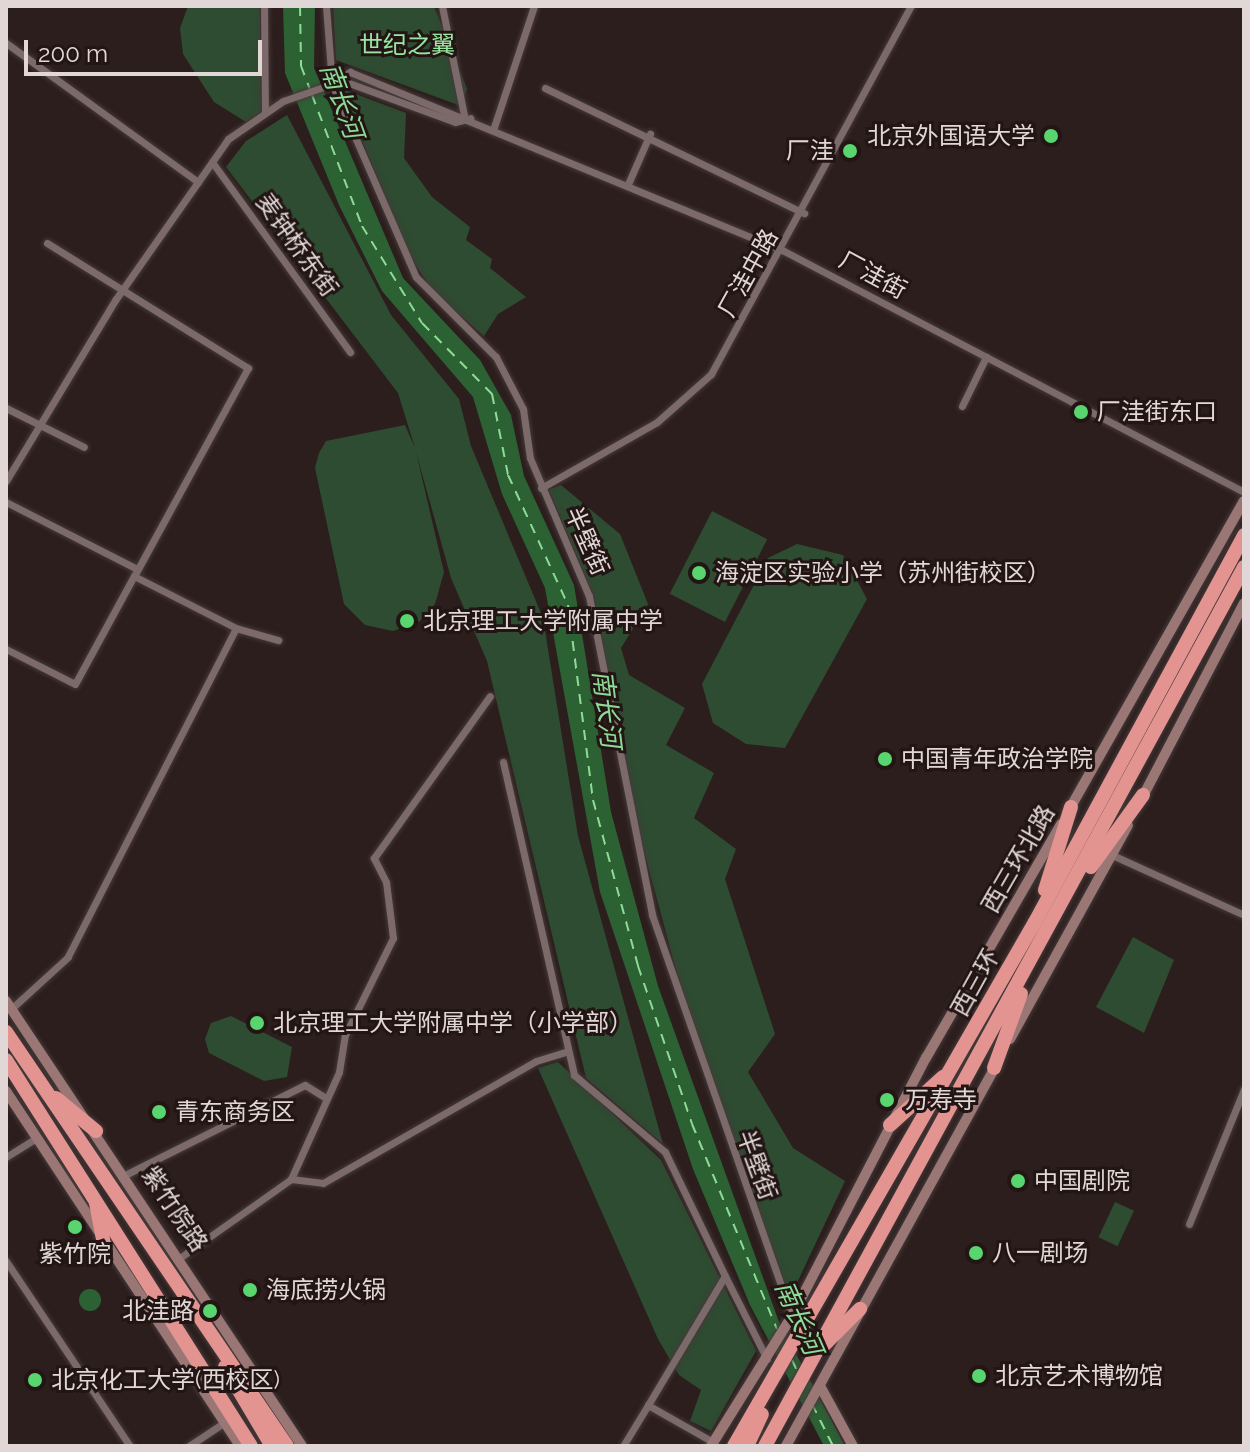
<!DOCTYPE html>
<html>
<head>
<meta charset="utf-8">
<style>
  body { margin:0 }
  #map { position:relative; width:1250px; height:1452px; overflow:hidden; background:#2c1e1d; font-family:Raleway,"Noto Sans SC",sans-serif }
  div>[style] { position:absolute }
  .green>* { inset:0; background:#2e4c32; transform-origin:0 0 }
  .water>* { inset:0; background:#2c6134 }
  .round { border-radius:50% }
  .ferry>* { height:2px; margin-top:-1px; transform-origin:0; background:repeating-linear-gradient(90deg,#8ddb96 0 10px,transparent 0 18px) }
  .roads { filter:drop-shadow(0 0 2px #453a3a) drop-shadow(0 0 2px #453a3a) }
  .street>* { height:7px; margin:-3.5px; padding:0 3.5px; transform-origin:3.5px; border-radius:3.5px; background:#7b6a69 }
  .secondary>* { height:10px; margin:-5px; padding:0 5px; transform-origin:5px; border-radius:5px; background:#9a7775 }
  .highway>* { height:14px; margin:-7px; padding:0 7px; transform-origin:7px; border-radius:7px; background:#e39491 }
  .dots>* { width:22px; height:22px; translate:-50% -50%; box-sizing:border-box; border:4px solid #221514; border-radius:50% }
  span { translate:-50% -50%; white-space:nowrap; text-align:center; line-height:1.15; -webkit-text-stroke:6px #221514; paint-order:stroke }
  .park-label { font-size:24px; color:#99e6a1 }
  .poi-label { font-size:24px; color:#e1d7d7 }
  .right { translate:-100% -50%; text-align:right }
  .left { translate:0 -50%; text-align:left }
  .street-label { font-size:24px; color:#e1d7d7 }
  .water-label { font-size:26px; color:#8ddb96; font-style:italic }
  .frame { position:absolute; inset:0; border:8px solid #e1d7d7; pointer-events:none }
  .scale { position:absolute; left:24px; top:40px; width:238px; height:36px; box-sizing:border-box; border:4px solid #e1d7d7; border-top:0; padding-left:10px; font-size:24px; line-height:28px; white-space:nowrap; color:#e1d7d7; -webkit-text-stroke:6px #221514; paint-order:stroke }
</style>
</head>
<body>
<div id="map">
  <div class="green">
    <i style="clip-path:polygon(188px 6px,260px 6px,261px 112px,246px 122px,214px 102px,183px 54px,180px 28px)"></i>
    <i style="clip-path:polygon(333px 6px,434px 6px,467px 89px,461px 106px,336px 60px)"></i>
    <i style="clip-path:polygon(340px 88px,406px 113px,404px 158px,432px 197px,470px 227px,466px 240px,492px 259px,490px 268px,526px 297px,498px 314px,484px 336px,433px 291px,411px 258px)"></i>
    <i style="clip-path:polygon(287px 115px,391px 315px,459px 399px,471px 446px,543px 618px,578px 836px,663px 1144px,586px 1078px,487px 661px,451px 578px,416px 452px,444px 572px,435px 604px,420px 621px,393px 631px,365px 625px,344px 604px,315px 468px,319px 453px,326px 441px,405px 425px,415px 448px,398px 393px,226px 167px,246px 141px)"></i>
    <i style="clip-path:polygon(561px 485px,620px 534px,648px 604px,621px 648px,629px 675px,685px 708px,666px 745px,714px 773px,694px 818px,736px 849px,725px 879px,775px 1034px,748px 1072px,793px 1148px,845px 1181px,789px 1300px,679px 981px,634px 814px,594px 598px,549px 490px)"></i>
    <i style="left:712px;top:511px;width:62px;height:93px;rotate:27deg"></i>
    <i style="clip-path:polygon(797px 544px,843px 555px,867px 599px,785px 748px,746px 744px,713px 723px,702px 684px,768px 558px)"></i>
    <i style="clip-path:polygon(1133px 937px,1174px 960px,1144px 1033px,1096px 1007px)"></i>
    <i style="clip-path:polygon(231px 1016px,292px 1047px,287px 1077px,264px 1081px,209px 1053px,205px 1039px,211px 1023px)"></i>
    <i style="clip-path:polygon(558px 1062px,661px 1160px,756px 1351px,711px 1431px,690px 1421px,701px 1390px,679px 1375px,658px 1339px,538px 1068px)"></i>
    <i style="left:1115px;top:1202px;width:21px;height:39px;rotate:25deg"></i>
  </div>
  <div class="water">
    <i style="clip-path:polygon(283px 6px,315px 6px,314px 68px,403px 278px,480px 360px,511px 415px,524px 476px,574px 585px,611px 812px,658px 986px,779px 1322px,845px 1446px,824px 1446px,750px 1305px,693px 1169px,600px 892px,545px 588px,502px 494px,473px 397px,382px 291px,339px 205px,285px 73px)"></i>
    <i class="round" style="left:79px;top:1289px;width:22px;height:22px"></i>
  </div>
  <div class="ferry">
    <i style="left:300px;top:6px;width:60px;rotate:89deg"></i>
    <i style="left:301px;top:66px;width:25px;rotate:69deg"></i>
    <i style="left:312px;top:95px;width:140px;rotate:69.1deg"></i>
    <i style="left:362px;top:226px;width:114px;rotate:58.3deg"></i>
    <i style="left:422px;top:323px;width:100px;rotate:45.4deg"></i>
    <i style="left:492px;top:394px;width:83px;rotate:78.8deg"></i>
    <i style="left:508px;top:475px;width:143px;rotate:65.2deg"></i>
    <i style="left:568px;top:605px;width:197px;rotate:82.7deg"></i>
    <i style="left:593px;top:800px;width:172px;rotate:74.8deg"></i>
    <i style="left:638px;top:966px;width:167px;rotate:71.1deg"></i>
    <i style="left:692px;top:1124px;width:222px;rotate:67.5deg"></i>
    <i style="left:792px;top:1360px;width:14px;rotate:65deg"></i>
    <i style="left:812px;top:1404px;width:47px;rotate:63.4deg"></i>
  </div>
  <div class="roads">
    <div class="street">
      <i style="left:264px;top:6px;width:107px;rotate:89.5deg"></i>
      <i style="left:326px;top:6px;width:78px;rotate:85.6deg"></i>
      <i style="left:332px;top:84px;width:210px;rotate:66.5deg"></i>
      <i style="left:416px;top:277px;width:113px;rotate:45deg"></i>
      <i style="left:496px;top:357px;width:59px;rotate:62.6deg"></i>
      <i style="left:523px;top:409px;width:49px;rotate:81.9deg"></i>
      <i style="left:530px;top:458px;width:150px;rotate:66.9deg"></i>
      <i style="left:589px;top:596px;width:325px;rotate:78.8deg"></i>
      <i style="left:652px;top:915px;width:425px;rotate:70.8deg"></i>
      <i style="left:442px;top:6px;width:111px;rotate:78.6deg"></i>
      <i style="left:6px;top:43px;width:237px;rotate:35.9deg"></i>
      <i style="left:332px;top:84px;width:22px;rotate:-34deg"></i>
      <i style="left:350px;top:72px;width:469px;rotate:22.4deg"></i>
      <i style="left:784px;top:251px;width:519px;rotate:27.65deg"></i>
      <i style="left:545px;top:88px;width:288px;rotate:25.8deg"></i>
      <i style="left:494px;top:127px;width:127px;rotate:-71.7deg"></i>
      <i style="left:212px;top:162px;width:235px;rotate:54deg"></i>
      <i style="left:628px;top:184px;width:55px;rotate:-66.3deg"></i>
      <i style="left:47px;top:243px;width:237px;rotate:31.9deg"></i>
      <i style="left:248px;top:368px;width:237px;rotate:118.7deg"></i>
      <i style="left:962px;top:406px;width:55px;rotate:-63.9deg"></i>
      <i style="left:6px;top:408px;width:87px;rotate:26.6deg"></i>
      <i style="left:6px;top:481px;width:213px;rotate:-58.9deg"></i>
      <i style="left:116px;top:299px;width:195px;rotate:-55deg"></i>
      <i style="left:228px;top:139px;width:67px;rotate:-34.6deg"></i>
      <i style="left:283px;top:101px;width:52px;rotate:-19.1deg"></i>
      <i style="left:332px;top:84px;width:17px;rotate:-3deg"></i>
      <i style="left:349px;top:83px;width:113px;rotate:20.2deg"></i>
      <i style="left:455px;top:122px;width:16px;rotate:-14deg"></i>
      <i style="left:541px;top:488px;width:133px;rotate:-29.6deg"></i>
      <i style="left:657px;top:422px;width:72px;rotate:-41.6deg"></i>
      <i style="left:711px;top:374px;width:419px;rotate:-61.5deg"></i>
      <i style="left:6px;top:502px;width:147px;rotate:27.1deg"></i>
      <i style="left:236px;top:628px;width:44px;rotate:15.9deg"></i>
      <i style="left:6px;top:649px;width:77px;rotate:26.9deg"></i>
      <i style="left:75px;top:684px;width:123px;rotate:-61.4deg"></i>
      <i style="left:134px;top:576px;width:114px;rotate:27deg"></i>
      <i style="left:236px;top:628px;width:369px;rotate:117.1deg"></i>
      <i style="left:68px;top:957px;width:77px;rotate:137.6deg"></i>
      <i style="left:503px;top:762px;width:321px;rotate:77.2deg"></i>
      <i style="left:574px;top:1075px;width:119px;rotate:40.2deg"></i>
      <i style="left:665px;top:1152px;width:138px;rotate:64.2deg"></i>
      <i style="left:1112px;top:855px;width:145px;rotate:24.4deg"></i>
      <i style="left:6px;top:1157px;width:36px;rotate:-32deg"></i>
      <i style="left:125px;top:1175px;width:201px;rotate:-26.6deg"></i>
      <i style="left:305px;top:1085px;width:25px;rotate:32deg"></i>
      <i style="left:291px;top:1179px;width:117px;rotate:-65.8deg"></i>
      <i style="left:339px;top:1072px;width:37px;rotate:-81deg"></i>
      <i style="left:345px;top:1035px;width:108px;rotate:-63.7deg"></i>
      <i style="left:393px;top:938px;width:56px;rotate:-97.1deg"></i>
      <i style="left:386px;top:882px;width:27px;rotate:-117deg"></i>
      <i style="left:374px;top:858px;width:199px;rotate:-54.4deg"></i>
      <i style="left:1189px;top:1224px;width:146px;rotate:-67.8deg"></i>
      <i style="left:181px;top:1257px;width:135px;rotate:-35.3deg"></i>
      <i style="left:291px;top:1179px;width:32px;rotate:7deg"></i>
      <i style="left:323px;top:1183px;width:245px;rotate:-29.8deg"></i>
      <i style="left:536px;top:1061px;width:31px;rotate:-17deg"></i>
      <i style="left:6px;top:1261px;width:223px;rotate:56.2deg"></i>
      <i style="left:713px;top:1442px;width:75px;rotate:-150.4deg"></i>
      <i style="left:648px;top:1405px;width:150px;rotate:-59.2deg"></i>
      <i style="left:725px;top:1276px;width:93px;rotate:63.2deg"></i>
      <i style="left:189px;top:1446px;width:43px;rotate:-33.7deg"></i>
      <i style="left:623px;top:1446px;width:48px;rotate:-58.6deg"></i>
    </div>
    <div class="secondary">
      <i style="left:1141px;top:800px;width:222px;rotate:-62.4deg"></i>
      <i style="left:1069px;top:810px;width:355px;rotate:-60.5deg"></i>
      <i style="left:6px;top:1001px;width:534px;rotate:56.37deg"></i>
      <i style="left:1010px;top:1039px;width:244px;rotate:-61.1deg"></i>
      <i style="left:6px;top:1091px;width:425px;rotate:56.6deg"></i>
      <i style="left:820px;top:1386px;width:68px;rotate:61.2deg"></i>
      <i style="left:711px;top:1446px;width:153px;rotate:-58.1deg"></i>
      <i style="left:792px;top:1316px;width:291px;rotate:-62.6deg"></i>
      <i style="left:926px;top:1058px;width:270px;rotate:-60deg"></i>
      <i style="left:786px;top:1446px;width:437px;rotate:-61.1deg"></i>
    </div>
    <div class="highway">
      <i style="left:1091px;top:867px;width:89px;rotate:-54.2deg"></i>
      <i style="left:1045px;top:890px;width:87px;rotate:-72.6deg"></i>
      <i style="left:6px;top:1032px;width:500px;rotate:55.83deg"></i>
      <i style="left:6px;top:1060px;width:457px;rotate:57.6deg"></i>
      <i style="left:994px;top:1068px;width:79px;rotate:-70deg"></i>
      <i style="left:56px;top:1098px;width:52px;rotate:39.5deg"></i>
      <i style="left:890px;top:1125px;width:72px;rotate:-42.2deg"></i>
      <i style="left:96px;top:1203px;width:38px;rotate:79deg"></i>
      <i style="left:822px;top:1347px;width:54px;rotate:-45deg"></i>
      <i style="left:225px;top:1367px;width:92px;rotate:59.3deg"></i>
      <i style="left:734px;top:1446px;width:604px;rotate:-60.13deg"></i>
      <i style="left:1035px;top:922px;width:440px;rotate:-61.6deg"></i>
      <i style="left:747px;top:1446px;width:35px;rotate:-65deg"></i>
      <i style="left:765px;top:1446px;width:1001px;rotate:-61.41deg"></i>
    </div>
  </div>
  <div class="dots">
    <i style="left:1051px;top:136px;background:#59d56f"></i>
    <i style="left:850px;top:151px;background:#59d56f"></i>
    <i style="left:1081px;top:412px;background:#59d56f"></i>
    <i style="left:699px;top:573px;background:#59d56f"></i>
    <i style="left:407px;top:621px;background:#59d56f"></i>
    <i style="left:885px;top:759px;background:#59d56f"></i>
    <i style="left:257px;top:1023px;background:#59d56f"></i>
    <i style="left:887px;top:1100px;background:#59d56f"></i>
    <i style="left:159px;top:1112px;background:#59d56f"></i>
    <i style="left:1018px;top:1181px;background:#59d56f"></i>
    <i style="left:75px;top:1227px;background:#59d56f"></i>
    <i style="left:976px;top:1253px;background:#59d56f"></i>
    <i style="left:250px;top:1290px;background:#59d56f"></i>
    <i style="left:210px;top:1311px;background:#59d56f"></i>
    <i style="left:979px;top:1376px;background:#59d56f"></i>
    <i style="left:35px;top:1380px;background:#59d56f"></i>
  </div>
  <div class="park-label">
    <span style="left:407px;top:45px">世纪之翼</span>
  </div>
  <div class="poi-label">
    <span class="right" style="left:1035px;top:136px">北京外国语大学</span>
    <span class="right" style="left:834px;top:151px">厂洼</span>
    <span class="left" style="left:1097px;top:412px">厂洼街东口</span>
    <span class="left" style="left:715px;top:573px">海淀区实验小学（苏州街校区）</span>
    <span class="left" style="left:423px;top:621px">北京理工大学附属中学</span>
    <span class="left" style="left:901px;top:759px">中国青年政治学院</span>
    <span class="left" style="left:273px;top:1023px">北京理工大学附属中学（小学部）</span>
    <span class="left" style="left:905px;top:1100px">万寿寺</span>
    <span class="left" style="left:175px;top:1112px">青东商务区</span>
    <span class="left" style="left:1034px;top:1181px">中国剧院</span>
    <span class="left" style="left:992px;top:1253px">八一剧场</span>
    <span style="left:75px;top:1254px">紫竹院</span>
    <span class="left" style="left:266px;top:1290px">海底捞火锅</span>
    <span class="right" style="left:194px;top:1311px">北洼路</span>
    <span class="left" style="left:995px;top:1376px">北京艺术博物馆</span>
    <span class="left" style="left:51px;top:1380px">北京化工大学(西校区)</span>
  </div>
  <div class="street-label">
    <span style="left:297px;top:245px;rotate:54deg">麦钟桥东街</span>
    <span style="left:748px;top:273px;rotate:-61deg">厂洼中路</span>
    <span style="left:873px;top:275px;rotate:28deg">厂洼街</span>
    <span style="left:587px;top:541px;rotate:66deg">半壁街</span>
    <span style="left:1018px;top:859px;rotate:-60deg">西三环北路</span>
    <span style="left:975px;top:983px;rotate:-61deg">西三环</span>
    <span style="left:757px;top:1165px;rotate:70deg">半壁街</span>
    <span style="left:175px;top:1209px;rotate:56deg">紫竹院路</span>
  </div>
  <div class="water-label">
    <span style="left:341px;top:101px;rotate:70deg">南长河</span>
    <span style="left:606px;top:709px;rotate:83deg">南长河</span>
    <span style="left:798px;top:1318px;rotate:66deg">南长河</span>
  </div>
  <div class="frame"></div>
  <div class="scale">200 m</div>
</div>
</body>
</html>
